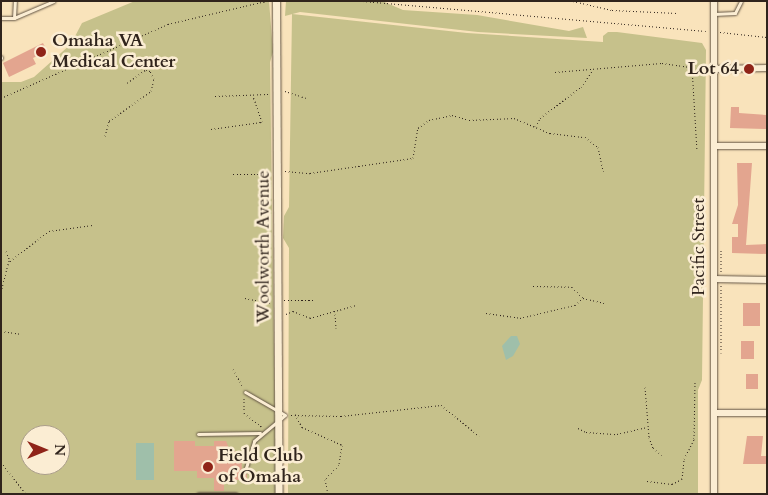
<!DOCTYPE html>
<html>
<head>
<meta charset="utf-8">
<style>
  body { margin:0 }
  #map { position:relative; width:768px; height:495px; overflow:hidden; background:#f9e3bb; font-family:Cardo,serif }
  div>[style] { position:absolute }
  .green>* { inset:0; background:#c6c18b }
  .water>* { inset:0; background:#9fbfaa; transform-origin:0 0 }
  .building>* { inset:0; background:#e3a58f; transform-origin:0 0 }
  .path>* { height:1px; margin-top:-0.5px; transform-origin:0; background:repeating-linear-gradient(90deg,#30241c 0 1px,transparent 0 3.5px) }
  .roads { filter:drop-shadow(0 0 1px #625444) drop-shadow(0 0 1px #625444) }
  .service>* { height:3px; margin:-1.5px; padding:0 1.5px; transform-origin:1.5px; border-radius:1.5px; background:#fbedd3 }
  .minor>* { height:5.5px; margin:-2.75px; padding:0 2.75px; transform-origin:2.75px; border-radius:2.75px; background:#fbedd3 }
  .tertiary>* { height:7px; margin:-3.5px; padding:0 3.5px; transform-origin:3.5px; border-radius:3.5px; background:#fbedd3 }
  .dots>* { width:14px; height:14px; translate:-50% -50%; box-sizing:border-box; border:2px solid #fbedd3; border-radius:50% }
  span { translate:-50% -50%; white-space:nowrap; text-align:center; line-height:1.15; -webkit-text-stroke:5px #fbedd3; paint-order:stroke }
  .poi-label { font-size:18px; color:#30241c; font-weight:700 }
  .left { translate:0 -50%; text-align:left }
  .right { translate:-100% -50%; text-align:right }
  .street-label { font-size:18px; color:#30241c }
  .frame { position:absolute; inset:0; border:2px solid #30241c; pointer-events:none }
  .north { position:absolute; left:20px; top:425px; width:50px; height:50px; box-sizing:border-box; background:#fbedd3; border:1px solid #aa9d8a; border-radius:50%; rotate:90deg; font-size:14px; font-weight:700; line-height:20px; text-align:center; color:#30241c }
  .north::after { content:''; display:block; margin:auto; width:18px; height:22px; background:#8f2418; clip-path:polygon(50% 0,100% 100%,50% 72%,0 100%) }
</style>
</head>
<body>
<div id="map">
  <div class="green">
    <i style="clip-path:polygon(evenodd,135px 1px,269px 1px,273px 52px,270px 62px,276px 494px,1px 494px,1px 82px,21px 82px,34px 77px,71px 44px,82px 23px,135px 1px,30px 435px,60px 435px,60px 465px,30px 465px,30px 435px)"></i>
    <i style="clip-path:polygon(286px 1px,382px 1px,403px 10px,477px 15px,569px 31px,583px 27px,587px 38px,478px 32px,300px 12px,285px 16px)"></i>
    <i style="clip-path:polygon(292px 14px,467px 33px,603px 42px,603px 36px,608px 32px,617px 32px,702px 43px,706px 50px,702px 380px,698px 390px,698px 494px,288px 494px,289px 248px,283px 238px,284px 216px,289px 207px)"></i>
  </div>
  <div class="water">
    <i style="clip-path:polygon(511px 336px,517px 336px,520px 344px,513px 356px,506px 360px,502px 346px)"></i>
    <i style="left:136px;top:443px;width:18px;height:37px"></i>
  </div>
  <div class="building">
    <i style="clip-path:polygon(43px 43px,47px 51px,33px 58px,36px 64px,9px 77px,3px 63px)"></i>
    <i style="clip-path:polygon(731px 107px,739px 107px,739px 113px,766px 115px,766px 129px,730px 128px)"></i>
    <i style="clip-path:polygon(737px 163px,752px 163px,746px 245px,767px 244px,767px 254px,732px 253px,732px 237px,738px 237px,738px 224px,732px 224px,738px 205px)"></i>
    <i style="left:743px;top:303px;width:17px;height:23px"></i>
    <i style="left:754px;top:341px;width:18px;height:13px;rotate:90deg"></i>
    <i style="left:746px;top:374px;width:12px;height:15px"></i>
    <i style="clip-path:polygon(747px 436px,763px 436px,761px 456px,767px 456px,767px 464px,743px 464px)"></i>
    <i style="clip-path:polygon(174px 441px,195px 441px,195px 446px,214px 446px,214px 441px,226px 441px,230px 451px,241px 451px,242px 471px,247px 474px,247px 480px,224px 480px,224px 491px,214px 491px,214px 478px,197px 478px,197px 471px,174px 471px)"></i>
  </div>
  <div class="path">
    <i style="left:363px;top:1px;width:344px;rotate:5deg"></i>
    <i style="left:573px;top:1px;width:40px;rotate:13deg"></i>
    <i style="left:612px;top:10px;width:65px;rotate:2.6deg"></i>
    <i style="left:720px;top:32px;width:47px;rotate:6.1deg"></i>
    <i style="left:555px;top:72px;width:107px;rotate:-4.8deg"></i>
    <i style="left:662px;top:63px;width:30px;rotate:8deg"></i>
    <i style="left:692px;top:67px;width:83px;rotate:86.6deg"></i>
    <i style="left:285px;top:91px;width:23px;rotate:18deg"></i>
    <i style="left:215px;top:96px;width:53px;rotate:-2.2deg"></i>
    <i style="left:1px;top:98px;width:183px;rotate:-23.9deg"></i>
    <i style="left:168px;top:24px;width:101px;rotate:-13.2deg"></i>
    <i style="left:536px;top:127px;width:10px;rotate:-66deg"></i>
    <i style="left:540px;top:118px;width:51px;rotate:-37.1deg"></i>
    <i style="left:581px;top:87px;width:19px;rotate:-55deg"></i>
    <i style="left:211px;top:129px;width:51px;rotate:-7.8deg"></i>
    <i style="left:262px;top:122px;width:28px;rotate:-109deg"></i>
    <i style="left:105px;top:136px;width:16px;rotate:-75deg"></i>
    <i style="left:109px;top:121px;width:52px;rotate:-35.5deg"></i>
    <i style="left:151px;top:91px;width:12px;rotate:-76deg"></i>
    <i style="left:154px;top:79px;width:9px;rotate:-117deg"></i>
    <i style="left:150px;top:71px;width:5px;rotate:-169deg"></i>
    <i style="left:145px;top:70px;width:22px;rotate:144deg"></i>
    <i style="left:285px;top:171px;width:25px;rotate:5deg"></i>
    <i style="left:310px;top:173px;width:104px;rotate:-8.3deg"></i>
    <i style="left:413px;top:158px;width:30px;rotate:-81deg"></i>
    <i style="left:418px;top:128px;width:14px;rotate:-36deg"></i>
    <i style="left:429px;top:120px;width:24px;rotate:-12deg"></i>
    <i style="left:452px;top:115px;width:18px;rotate:16deg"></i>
    <i style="left:469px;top:120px;width:45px;rotate:-2.5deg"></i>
    <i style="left:514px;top:118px;width:39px;rotate:23deg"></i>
    <i style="left:550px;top:133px;width:35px;rotate:7deg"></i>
    <i style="left:585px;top:137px;width:16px;rotate:38deg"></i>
    <i style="left:598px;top:147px;width:25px;rotate:78deg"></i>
    <i style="left:233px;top:174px;width:36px"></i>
    <i style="left:721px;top:250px;width:23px;rotate:90deg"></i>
    <i style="left:6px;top:251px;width:11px;rotate:68deg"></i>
    <i style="left:10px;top:261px;width:49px;rotate:-37.6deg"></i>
    <i style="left:49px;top:231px;width:44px;rotate:-7.8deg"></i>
    <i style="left:533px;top:286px;width:39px;rotate:1deg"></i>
    <i style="left:572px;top:287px;width:16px;rotate:45deg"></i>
    <i style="left:583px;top:298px;width:22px;rotate:13deg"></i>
    <i style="left:1px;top:292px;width:32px;rotate:-76deg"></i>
    <i style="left:245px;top:298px;width:26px;rotate:11deg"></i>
    <i style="left:284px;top:300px;width:31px"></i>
    <i style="left:486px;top:313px;width:34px;rotate:8deg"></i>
    <i style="left:520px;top:318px;width:57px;rotate:-13.3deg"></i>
    <i style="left:575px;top:305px;width:11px;rotate:-41deg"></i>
    <i style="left:286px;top:314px;width:8px;rotate:-23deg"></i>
    <i style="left:293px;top:311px;width:18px;rotate:22deg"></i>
    <i style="left:310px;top:318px;width:48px;rotate:-15.8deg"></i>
    <i style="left:335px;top:314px;width:14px;rotate:86deg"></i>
    <i style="left:1px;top:331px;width:21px;rotate:8deg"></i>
    <i style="left:721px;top:353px;width:68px;rotate:-90deg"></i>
    <i style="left:233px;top:369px;width:21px;rotate:61deg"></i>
    <i style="left:645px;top:387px;width:50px;rotate:85.4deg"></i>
    <i style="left:649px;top:437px;width:12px;rotate:70deg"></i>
    <i style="left:653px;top:448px;width:11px;rotate:38deg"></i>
    <i style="left:244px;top:398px;width:15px;rotate:90deg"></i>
    <i style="left:244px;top:413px;width:23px;rotate:38deg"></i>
    <i style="left:295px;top:414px;width:15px;rotate:62deg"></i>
    <i style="left:302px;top:427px;width:44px;rotate:24.2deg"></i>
    <i style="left:342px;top:445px;width:20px;rotate:99deg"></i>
    <i style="left:339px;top:465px;width:20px;rotate:135deg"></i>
    <i style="left:325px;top:479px;width:15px;rotate:79deg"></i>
    <i style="left:291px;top:415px;width:50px;rotate:1.1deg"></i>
    <i style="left:341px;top:416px;width:101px;rotate:-6.3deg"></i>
    <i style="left:441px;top:405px;width:49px;rotate:39.2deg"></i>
    <i style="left:578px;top:428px;width:9px;rotate:27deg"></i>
    <i style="left:586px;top:432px;width:31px;rotate:4deg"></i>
    <i style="left:617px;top:434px;width:31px;rotate:-13deg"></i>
    <i style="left:1px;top:462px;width:41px;rotate:52deg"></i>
    <i style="left:647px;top:481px;width:25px;rotate:7deg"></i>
    <i style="left:672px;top:484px;width:11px;rotate:-27deg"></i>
    <i style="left:682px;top:479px;width:20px;rotate:-84deg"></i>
    <i style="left:684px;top:459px;width:22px;rotate:-63deg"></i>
    <i style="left:694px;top:439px;width:57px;rotate:-89deg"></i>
  </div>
  <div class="roads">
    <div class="service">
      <i style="left:714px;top:14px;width:21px;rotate:-3deg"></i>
      <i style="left:735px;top:13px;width:13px;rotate:-63deg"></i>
      <i style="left:1px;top:18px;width:13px"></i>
      <i style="left:14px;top:18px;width:17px;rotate:-87deg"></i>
      <i style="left:14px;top:18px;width:43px;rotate:-23deg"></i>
      <i style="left:1px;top:57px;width:1px;rotate:90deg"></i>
      <i style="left:198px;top:434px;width:62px;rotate:-0.9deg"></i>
      <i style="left:245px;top:471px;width:31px;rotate:-73deg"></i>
      <i style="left:254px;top:441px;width:40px;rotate:-40deg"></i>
      <i style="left:285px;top:415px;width:46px;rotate:-150.1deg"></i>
      <i style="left:198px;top:494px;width:38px"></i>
    </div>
    <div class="minor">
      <i style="left:714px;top:69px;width:53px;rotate:-1.1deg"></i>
      <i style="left:714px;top:146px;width:53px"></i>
      <i style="left:714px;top:279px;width:53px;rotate:1.1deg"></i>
      <i style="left:714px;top:413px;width:53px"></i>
      <i style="left:714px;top:494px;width:493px;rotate:-90deg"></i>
    </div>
    <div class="tertiary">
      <i style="left:276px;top:1px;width:493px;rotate:89.7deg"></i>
    </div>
  </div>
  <div class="dots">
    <i style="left:41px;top:52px;background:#8f2418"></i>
    <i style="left:749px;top:69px;background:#8f2418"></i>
    <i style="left:208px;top:467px;background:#8f2418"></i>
  </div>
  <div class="poi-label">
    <span class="left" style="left:52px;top:52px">Omaha VA<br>Medical Center</span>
    <span class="right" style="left:739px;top:69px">Lot 64</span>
    <span class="left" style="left:218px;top:467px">Field Club<br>of Omaha</span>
  </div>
  <div class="street-label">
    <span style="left:264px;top:247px;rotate:-90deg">Woolworth Avenue</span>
    <span style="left:699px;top:247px;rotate:-90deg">Pacific Street</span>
  </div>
  <div class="frame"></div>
  <div class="north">N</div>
</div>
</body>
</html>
